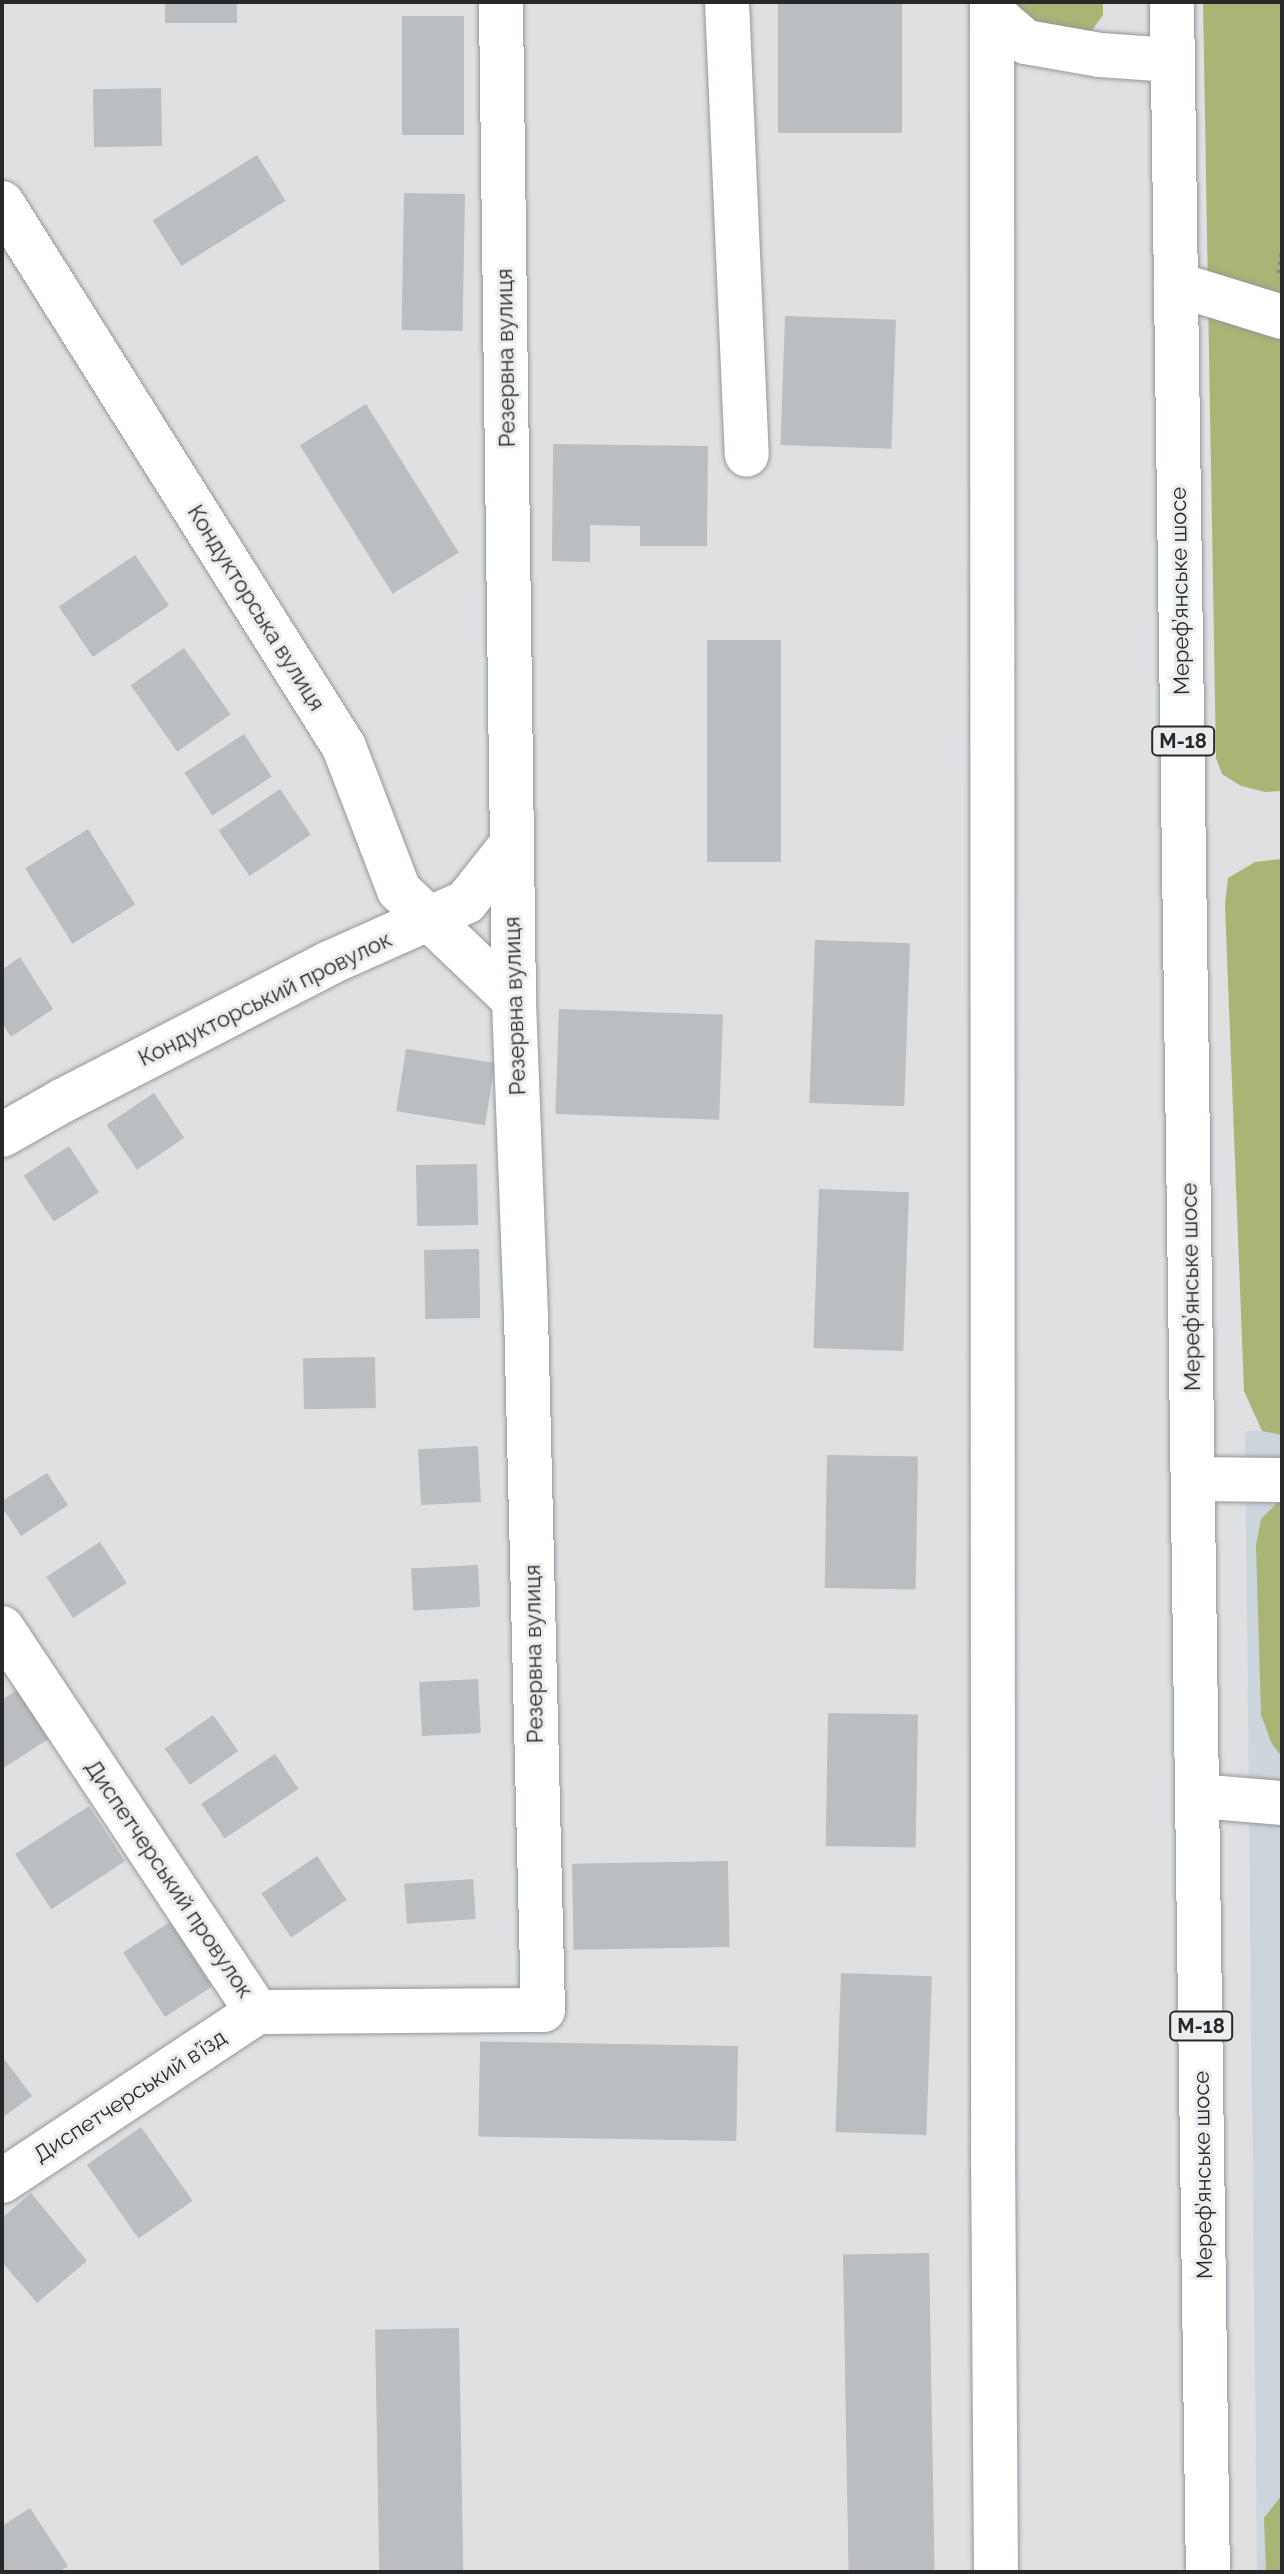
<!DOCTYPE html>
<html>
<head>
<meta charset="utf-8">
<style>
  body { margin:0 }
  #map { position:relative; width:1284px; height:2574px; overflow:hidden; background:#dee0e2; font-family:Raleway,sans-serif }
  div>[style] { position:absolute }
  .built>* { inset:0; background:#cdd5dc }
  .green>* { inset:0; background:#a8b575 }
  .building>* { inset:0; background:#bbbec0; transform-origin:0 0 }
  .path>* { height:5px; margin-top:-2.5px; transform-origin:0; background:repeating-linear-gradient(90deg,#8c8d8f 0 4px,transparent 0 8px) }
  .roads { filter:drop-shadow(0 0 2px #949798) drop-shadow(0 0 2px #949798) }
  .minor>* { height:44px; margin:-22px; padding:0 22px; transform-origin:22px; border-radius:22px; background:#fff }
  .highway>* { height:44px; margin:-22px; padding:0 22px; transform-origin:22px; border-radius:22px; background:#fff }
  span { translate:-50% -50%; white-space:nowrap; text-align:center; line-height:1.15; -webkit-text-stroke:6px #ebeef0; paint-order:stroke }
  .shield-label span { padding:2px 6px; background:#ebeef0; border:2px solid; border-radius:6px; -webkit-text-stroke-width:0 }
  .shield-label { font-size:20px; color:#282829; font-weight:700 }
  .street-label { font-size:22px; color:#282829 }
  .frame { position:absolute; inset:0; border:4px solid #282829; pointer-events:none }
</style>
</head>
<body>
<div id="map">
  <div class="built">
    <i style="clip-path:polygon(1282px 1430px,1282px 2572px,1257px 2572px,1245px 1431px)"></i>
  </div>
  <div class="green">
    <i style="clip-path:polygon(1017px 2px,1103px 2px,1103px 15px,1088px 36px,1026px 20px)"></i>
    <i style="clip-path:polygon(1203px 2px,1282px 2px,1282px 791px,1265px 792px,1241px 786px,1222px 774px,1216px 758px)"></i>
    <i style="clip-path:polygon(1282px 859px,1282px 1435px,1262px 1431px,1244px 1391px,1225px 905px,1228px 878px,1255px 862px)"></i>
    <i style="clip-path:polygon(1282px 1498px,1282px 1757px,1272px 1744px,1261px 1715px,1256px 1545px,1261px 1519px)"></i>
    <i style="clip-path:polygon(1282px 2495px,1282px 2572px,1266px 2572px,1264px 2518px)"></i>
  </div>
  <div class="building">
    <i style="left:165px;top:2px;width:72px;height:21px"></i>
    <i style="left:778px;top:2px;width:124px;height:131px"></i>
    <i style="left:402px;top:16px;width:62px;height:119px"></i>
    <i style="left:161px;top:88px;width:58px;height:68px;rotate:89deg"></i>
    <i style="left:257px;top:155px;width:54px;height:123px;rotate:58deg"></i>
    <i style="left:404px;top:193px;width:61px;height:137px;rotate:1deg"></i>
    <i style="left:785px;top:316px;width:111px;height:129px;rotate:2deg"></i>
    <i style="left:366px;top:404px;width:175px;height:78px;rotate:58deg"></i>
    <i style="clip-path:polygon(553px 444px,708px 446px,707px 546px,640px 546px,640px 526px,590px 525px,590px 562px,552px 561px)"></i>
    <i style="left:135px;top:555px;width:61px;height:92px;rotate:56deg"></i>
    <i style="left:707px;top:640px;width:74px;height:222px"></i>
    <i style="left:184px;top:648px;width:81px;height:65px;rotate:55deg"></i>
    <i style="left:244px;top:734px;width:51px;height:71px;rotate:57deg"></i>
    <i style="left:280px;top:789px;width:55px;height:74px;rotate:56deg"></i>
    <i style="left:88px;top:829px;width:89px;height:74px;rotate:58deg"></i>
    <i style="left:815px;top:940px;width:95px;height:163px;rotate:2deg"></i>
    <i style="clip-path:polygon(20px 957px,53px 1009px,11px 1037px,2px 1023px,2px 970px)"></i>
    <i style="left:559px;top:1009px;width:164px;height:105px;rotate:2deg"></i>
    <i style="left:406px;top:1049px;width:90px;height:63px;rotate:9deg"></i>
    <i style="left:154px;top:1093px;width:54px;height:57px;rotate:56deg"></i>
    <i style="left:69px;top:1146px;width:55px;height:54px;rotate:57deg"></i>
    <i style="left:477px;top:1164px;width:61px;height:61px;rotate:89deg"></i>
    <i style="left:819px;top:1189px;width:90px;height:159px;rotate:2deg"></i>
    <i style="left:479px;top:1249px;width:69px;height:55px;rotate:89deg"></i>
    <i style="left:375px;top:1357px;width:51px;height:72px;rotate:89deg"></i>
    <i style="left:478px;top:1446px;width:56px;height:60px;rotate:87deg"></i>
    <i style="left:827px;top:1455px;width:91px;height:133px;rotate:1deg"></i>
    <i style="clip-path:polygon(47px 1473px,68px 1505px,21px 1536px,2px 1507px,2px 1501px)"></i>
    <i style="left:100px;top:1542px;width:49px;height:64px;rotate:57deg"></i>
    <i style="left:478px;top:1565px;width:42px;height:67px;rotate:87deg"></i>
    <i style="left:478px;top:1679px;width:54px;height:59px;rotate:87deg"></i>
    <i style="clip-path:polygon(17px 1690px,50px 1738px,2px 1769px,2px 1700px)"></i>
    <i style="left:828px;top:1713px;width:90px;height:133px;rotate:1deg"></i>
    <i style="left:213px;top:1715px;width:44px;height:59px;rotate:55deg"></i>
    <i style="left:275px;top:1754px;width:42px;height:89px;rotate:56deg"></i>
    <i style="left:89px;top:1806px;width:66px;height:88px;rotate:57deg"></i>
    <i style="left:317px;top:1856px;width:53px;height:67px;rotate:56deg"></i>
    <i style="left:728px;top:1861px;width:86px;height:156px;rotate:89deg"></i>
    <i style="left:473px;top:1879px;width:40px;height:69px;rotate:86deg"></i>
    <i style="left:170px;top:1922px;width:77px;height:56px;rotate:57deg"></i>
    <i style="left:841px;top:1973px;width:91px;height:159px;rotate:2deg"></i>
    <i style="left:738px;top:2046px;width:95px;height:258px;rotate:91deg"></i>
    <i style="clip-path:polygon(2px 2056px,32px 2096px,2px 2118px)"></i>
    <i style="left:141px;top:2127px;width:90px;height:66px;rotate:55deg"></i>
    <i style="clip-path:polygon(31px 2193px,87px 2261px,37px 2303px,2px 2262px,2px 2218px)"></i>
    <i style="left:929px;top:2253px;width:319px;height:86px;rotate:89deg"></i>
    <i style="left:459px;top:2328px;width:244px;height:84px;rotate:89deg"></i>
    <i style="clip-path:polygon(30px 2508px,68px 2566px,59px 2572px,2px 2572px,2px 2526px)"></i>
  </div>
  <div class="path">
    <i style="left:1279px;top:273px;width:22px;rotate:-82deg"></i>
  </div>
  <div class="roads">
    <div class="minor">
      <i style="left:727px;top:2px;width:453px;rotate:87.5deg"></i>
      <i style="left:992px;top:2px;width:11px;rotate:90deg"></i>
      <i style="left:992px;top:13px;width:45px;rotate:40.5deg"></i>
      <i style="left:1026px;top:42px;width:75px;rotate:10deg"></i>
      <i style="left:1100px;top:55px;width:72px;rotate:4deg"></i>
      <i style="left:992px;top:13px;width:2135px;rotate:89.97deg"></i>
      <i style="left:993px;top:2148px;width:424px;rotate:89.6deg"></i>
      <i style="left:2px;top:203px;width:643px;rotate:57.84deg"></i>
      <i style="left:344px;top:747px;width:153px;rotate:69deg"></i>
      <i style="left:399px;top:890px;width:159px;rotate:43.7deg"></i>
      <i style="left:1176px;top:284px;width:111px;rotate:17.3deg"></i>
      <i style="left:2px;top:1135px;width:69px;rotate:-29.5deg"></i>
      <i style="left:62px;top:1101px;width:301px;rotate:-27.3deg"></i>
      <i style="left:329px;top:963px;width:150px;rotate:-24deg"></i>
      <i style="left:466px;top:902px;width:74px;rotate:-51.6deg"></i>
      <i style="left:1193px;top:1479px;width:89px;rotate:0.6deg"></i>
      <i style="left:2px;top:1628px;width:461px;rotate:56.4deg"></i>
      <i style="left:257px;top:2012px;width:286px;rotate:-0.4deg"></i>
      <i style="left:543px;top:2010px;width:695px;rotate:-91.4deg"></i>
      <i style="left:526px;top:1315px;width:315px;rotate:-92.2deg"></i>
      <i style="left:514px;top:1000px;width:998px;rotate:-90.75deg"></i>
      <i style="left:1198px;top:1796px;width:84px;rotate:4.8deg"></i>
      <i style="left:2px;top:2181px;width:306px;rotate:-33.5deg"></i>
    </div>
    <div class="highway">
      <i style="left:1172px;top:2px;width:2570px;rotate:89.2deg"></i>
    </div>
  </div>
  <div class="shield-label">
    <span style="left:1183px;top:741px">М-18</span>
    <span style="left:1201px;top:2026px">М-18</span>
  </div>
  <div class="street-label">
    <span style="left:506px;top:358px;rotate:-91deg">Резервна вулиця</span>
    <span style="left:1180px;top:591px;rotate:-91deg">Мереф’янське шосе</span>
    <span style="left:256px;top:608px;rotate:58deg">Кондукторська вулиця</span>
    <span style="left:265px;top:999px;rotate:-26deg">Кондукторський провулок</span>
    <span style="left:515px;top:1006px;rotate:-92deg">Резервна вулиця</span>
    <span style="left:1191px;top:1287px;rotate:-91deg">Мереф’янське шосе</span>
    <span style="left:534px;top:1654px;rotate:-91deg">Резервна вулиця</span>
    <span style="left:169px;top:1879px;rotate:56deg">Диспетчерський провулок</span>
    <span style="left:130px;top:2096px;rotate:-33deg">Диспетчерський в’їзд</span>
    <span style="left:1203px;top:2175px;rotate:-91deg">Мереф’янське шосе</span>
  </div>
  <div class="frame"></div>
</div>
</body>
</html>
